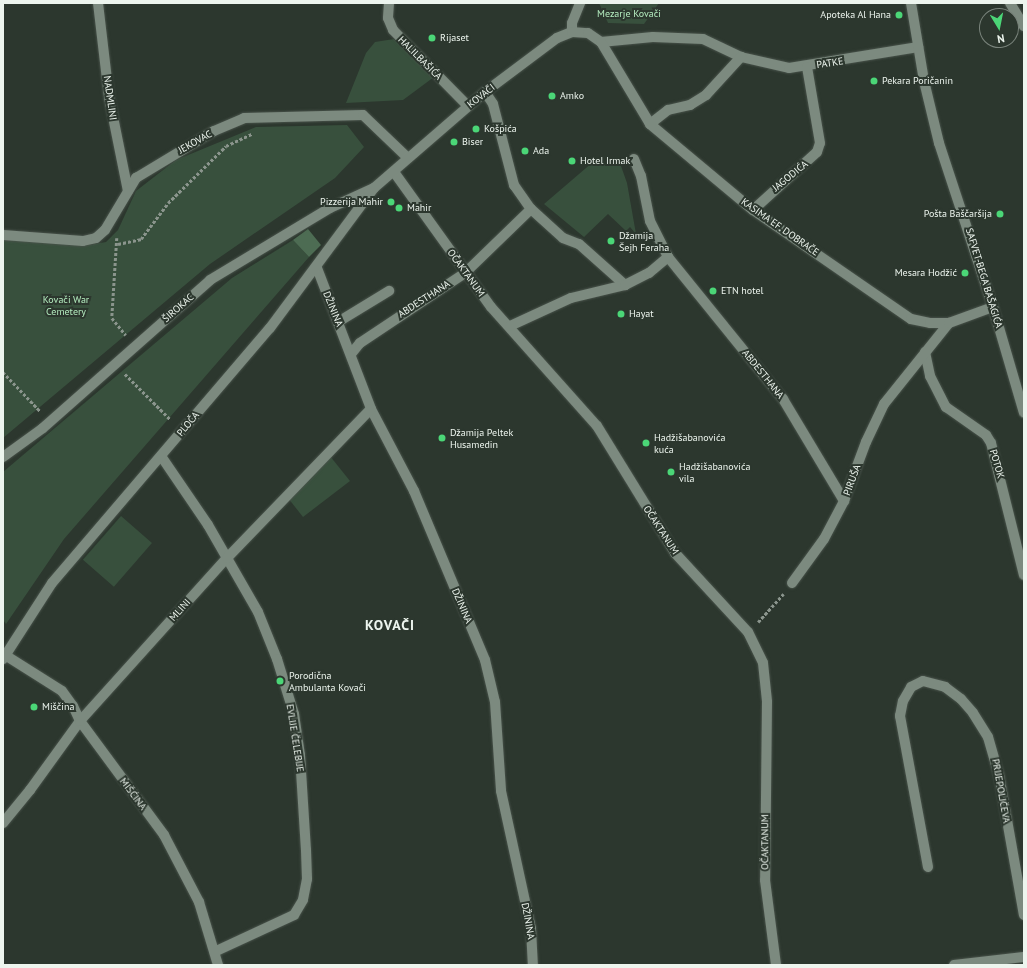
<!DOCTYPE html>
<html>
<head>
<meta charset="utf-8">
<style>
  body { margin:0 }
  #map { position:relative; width:1027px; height:968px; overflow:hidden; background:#2c372e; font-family:"PT Sans",sans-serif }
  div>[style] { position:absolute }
  .green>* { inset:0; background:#38503d; transform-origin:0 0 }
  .water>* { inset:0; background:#4d6c53 }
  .path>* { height:2.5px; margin-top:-1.25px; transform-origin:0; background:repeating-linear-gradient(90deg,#8b958d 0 3px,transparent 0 5px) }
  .roads { filter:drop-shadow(0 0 1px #48524a) drop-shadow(0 0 1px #48524a) }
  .service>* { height:10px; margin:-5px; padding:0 5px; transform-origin:5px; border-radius:5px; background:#7c8a7f }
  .pedestrian>* { height:10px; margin:-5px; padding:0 5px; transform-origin:5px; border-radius:5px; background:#7c8a7f }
  .minor>* { height:10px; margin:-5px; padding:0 5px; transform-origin:5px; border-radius:5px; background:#7c8a7f }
  .tertiary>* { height:10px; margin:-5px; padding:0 5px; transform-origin:5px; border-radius:5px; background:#7c8a7f }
  .dots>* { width:11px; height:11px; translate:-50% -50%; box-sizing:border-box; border:2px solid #2c372e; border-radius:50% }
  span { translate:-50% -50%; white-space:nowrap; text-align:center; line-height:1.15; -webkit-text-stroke:4px #2c372e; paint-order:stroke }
  .park-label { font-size:10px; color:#b4ecbf }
  .poi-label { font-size:10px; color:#edf5ee }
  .right { translate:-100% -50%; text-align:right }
  .left { translate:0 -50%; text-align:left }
  .street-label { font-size:10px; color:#edf5ee }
  .district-label { font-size:14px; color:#edf5ee; font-weight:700; letter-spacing:1px }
  .frame { position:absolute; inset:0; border:4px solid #edf5ee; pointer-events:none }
  .north { position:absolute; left:979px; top:8px; width:40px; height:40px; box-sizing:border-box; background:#2c372e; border:1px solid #79837b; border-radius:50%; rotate:170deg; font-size:11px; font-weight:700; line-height:16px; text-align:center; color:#edf5ee }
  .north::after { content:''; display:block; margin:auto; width:14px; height:18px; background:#4bd677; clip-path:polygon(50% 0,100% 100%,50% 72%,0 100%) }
</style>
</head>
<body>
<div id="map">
  <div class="green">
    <div style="clip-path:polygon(599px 3px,659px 3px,644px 24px,608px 23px)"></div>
    <div style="clip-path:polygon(394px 39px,434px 77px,403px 100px,346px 103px,366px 53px,375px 42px)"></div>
    <div style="clip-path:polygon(347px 125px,364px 147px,335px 178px,210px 264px,3px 438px,3px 239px,88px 245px,106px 242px,118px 230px,136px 191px,176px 160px,256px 127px)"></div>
    <div style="clip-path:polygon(615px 161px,621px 166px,627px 183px,636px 234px,630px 227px,626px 231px,608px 214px,584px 237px,544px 204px,593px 162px)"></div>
    <div style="clip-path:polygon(293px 240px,309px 257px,64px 539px,6px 624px,3px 620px,3px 472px,232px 278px)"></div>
    <div style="clip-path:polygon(330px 456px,350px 481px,303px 517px,288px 498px)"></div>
    <div style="left:121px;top:516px;width:41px;height:58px;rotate:41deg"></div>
  </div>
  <div class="water">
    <div style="clip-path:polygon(308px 229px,321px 245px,309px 257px,293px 240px)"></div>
  </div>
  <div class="path">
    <div style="left:117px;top:238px;width:80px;rotate:93.6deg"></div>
    <div style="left:112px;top:318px;width:22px;rotate:51deg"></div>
    <div style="left:118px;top:244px;width:24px;rotate:-12deg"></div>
    <div style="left:141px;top:239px;width:45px;rotate:-53.1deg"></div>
    <div style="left:168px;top:203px;width:81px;rotate:-44.5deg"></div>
    <div style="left:226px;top:146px;width:29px;rotate:-25deg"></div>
    <div style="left:3px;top:372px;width:54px;rotate:46.5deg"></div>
    <div style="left:125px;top:374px;width:65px;rotate:45deg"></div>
    <div style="left:758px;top:622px;width:38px;rotate:-48deg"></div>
  </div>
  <div class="roads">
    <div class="service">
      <div style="left:601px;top:42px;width:52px;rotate:-5.5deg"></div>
      <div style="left:653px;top:37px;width:50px;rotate:2.3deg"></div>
      <div style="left:703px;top:39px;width:42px;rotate:25.3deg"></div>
      <div style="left:741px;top:57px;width:49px;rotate:12.9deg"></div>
      <div style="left:789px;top:68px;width:131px;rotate:-9.2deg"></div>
      <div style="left:650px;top:124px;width:23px;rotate:-38deg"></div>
      <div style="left:668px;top:110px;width:23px;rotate:-13deg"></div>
      <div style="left:690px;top:105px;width:19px;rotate:-32deg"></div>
      <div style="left:706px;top:95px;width:52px;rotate:-47.4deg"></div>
      <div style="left:753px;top:210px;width:86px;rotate:-42.2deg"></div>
      <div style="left:817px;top:152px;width:9px;rotate:-72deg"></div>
      <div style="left:820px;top:143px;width:77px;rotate:-99.7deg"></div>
      <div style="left:338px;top:322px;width:60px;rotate:-31.3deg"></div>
      <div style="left:3px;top:823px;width:43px;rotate:-50.7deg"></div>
      <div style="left:30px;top:790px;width:85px;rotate:-54.1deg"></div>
    </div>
    <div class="pedestrian">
      <div style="left:572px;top:32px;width:9px;rotate:-90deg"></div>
      <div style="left:572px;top:23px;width:22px;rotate:-68deg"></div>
    </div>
    <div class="minor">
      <div style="left:98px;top:3px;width:95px;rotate:83.3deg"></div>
      <div style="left:109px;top:97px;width:96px;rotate:78.6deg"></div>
      <div style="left:389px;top:3px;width:15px;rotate:94deg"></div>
      <div style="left:388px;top:18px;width:13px;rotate:67deg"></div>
      <div style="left:393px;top:30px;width:107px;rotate:45.4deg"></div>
      <div style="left:485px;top:92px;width:14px;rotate:56deg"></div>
      <div style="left:493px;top:104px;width:84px;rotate:75.5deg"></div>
      <div style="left:514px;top:185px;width:29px;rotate:55deg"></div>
      <div style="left:531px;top:209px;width:43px;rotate:42.2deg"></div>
      <div style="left:563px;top:238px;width:17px;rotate:21deg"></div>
      <div style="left:579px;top:244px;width:62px;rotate:41.7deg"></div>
      <div style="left:634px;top:159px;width:18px;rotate:68deg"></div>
      <div style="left:641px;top:176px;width:46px;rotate:78.7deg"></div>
      <div style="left:650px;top:221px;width:40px;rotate:63.4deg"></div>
      <div style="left:668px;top:257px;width:183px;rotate:51deg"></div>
      <div style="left:783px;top:399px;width:119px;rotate:59.1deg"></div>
      <div style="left:394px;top:172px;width:166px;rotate:54.3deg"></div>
      <div style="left:491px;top:307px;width:159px;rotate:48.3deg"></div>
      <div style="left:597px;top:426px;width:149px;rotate:58.4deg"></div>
      <div style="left:675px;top:553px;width:108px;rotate:47.3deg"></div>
      <div style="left:748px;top:632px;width:34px;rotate:64deg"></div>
      <div style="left:763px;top:663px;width:39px;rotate:84deg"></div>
      <div style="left:767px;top:702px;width:178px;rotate:90.6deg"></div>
      <div style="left:765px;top:880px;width:86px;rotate:82.6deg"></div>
      <div style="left:3px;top:235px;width:80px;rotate:4.3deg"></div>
      <div style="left:83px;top:241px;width:13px;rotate:-13deg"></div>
      <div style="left:96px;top:238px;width:12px;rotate:-42deg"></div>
      <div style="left:105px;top:230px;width:61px;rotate:-59.2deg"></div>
      <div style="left:136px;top:178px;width:91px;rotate:-31.1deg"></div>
      <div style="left:214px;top:131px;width:33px;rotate:-23deg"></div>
      <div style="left:244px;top:118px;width:119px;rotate:-1.4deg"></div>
      <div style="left:363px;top:115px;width:62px;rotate:43.7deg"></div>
      <div style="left:317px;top:268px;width:151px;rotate:69deg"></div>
      <div style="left:371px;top:409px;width:93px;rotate:62.3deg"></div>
      <div style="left:414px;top:491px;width:183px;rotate:67.2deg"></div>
      <div style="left:485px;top:660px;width:43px;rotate:76.6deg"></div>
      <div style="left:495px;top:702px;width:89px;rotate:86.1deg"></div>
      <div style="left:501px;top:791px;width:141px;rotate:77.7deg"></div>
      <div style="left:531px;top:929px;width:36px;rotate:87deg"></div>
      <div style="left:510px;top:326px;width:67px;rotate:-24.7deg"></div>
      <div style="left:571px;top:298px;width:56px;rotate:-13.5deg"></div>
      <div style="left:625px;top:285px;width:27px;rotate:-27deg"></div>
      <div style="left:649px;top:273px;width:25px;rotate:-40deg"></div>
      <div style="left:925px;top:352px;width:25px;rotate:78deg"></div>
      <div style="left:930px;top:376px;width:35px;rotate:63deg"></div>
      <div style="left:946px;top:407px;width:49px;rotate:35deg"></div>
      <div style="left:986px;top:435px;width:9px;rotate:58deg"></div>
      <div style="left:991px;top:443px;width:136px;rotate:76deg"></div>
      <div style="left:351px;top:354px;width:14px;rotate:-51deg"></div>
      <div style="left:360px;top:343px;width:126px;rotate:-33.7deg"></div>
      <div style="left:465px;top:273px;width:92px;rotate:-44.1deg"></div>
      <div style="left:161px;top:456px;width:83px;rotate:55.7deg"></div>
      <div style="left:208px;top:525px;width:100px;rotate:60.1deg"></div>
      <div style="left:258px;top:612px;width:51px;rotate:68deg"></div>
      <div style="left:277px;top:659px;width:58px;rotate:72.8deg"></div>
      <div style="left:294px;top:714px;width:41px;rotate:81.7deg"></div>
      <div style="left:300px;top:755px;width:95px;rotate:86.4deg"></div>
      <div style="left:306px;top:850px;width:29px;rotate:88deg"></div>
      <div style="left:307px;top:879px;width:21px;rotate:101deg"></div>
      <div style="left:303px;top:900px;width:17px;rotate:121deg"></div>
      <div style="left:294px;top:915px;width:86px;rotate:155.2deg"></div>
      <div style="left:3px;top:457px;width:49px;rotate:-35.9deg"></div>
      <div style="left:43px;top:428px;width:223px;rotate:-41.5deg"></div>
      <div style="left:210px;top:280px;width:140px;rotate:-31deg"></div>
      <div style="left:330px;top:208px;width:48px;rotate:-24.4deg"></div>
      <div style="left:792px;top:583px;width:54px;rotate:-54deg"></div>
      <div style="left:824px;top:539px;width:43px;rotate:-62.2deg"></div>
      <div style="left:844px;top:501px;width:63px;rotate:-69.6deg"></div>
      <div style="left:866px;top:442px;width:42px;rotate:-64.7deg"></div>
      <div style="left:884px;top:404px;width:104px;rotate:-51.3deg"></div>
      <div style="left:5px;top:655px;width:67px;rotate:32.3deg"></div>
      <div style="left:62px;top:691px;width:19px;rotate:54deg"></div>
      <div style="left:73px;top:706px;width:17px;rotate:65deg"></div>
      <div style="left:80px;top:721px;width:142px;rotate:53.6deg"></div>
      <div style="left:164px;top:835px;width:76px;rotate:62.4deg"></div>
      <div style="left:199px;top:902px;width:66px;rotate:73.2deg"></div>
      <div style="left:80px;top:721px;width:219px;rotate:-48deg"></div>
      <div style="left:227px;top:558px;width:207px;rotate:-46deg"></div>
      <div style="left:928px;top:867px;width:154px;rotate:-100.5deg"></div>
      <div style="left:900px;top:716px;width:15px;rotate:-79deg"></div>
      <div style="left:903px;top:701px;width:16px;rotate:-60deg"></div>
      <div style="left:911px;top:687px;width:13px;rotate:-27deg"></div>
      <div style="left:923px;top:681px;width:23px;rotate:15deg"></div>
      <div style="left:945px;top:687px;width:20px;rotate:37deg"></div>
      <div style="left:961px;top:699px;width:18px;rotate:49deg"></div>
      <div style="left:973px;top:713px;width:28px;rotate:58deg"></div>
      <div style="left:988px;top:737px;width:40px;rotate:74deg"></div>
      <div style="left:999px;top:775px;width:142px;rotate:79.9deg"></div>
      <div style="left:954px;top:965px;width:70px;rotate:-6.5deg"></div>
    </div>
    <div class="tertiary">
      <div style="left:911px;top:3px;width:79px;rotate:80.5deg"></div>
      <div style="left:924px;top:81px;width:64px;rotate:76.4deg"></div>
      <div style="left:939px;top:143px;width:173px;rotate:71.8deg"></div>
      <div style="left:993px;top:307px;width:110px;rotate:73.7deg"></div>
      <div style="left:1010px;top:3px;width:27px;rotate:59deg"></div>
      <div style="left:3px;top:659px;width:90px;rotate:-57.2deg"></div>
      <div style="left:52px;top:583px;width:335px;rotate:-49.5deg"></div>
      <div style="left:270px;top:328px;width:174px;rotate:-53.4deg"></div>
      <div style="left:374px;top:188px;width:147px;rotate:-40.9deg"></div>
      <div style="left:485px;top:92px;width:90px;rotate:-36.9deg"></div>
      <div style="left:557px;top:38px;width:16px;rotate:-22deg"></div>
      <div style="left:572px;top:32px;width:16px;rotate:4deg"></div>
      <div style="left:588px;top:33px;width:16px;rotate:35deg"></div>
      <div style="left:601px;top:42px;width:96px;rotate:59.1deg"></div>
      <div style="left:650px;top:124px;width:134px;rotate:39.9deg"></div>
      <div style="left:753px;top:210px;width:192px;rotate:34.6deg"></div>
      <div style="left:911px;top:319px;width:19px;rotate:12deg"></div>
      <div style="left:930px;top:323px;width:19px"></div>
      <div style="left:949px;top:323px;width:47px;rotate:-20deg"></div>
    </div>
  </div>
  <div class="dots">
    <div style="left:899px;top:15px;background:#4bd677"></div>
    <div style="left:432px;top:38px;background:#4bd677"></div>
    <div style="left:874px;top:81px;background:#4bd677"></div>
    <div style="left:552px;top:96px;background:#4bd677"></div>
    <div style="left:476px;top:129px;background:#4bd677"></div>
    <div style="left:454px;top:142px;background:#4bd677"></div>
    <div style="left:525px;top:151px;background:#4bd677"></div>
    <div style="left:572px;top:161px;background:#4bd677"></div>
    <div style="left:391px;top:202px;background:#4bd677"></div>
    <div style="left:399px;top:208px;background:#4bd677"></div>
    <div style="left:1000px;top:214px;background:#4bd677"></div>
    <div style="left:611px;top:241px;background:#4bd677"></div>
    <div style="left:965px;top:273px;background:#4bd677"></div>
    <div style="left:713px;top:291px;background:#4bd677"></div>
    <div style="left:621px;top:314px;background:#4bd677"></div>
    <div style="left:442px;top:438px;background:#4bd677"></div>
    <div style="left:646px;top:443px;background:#4bd677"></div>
    <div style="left:671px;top:472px;background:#4bd677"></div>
    <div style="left:280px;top:681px;background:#4bd677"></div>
    <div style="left:34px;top:707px;background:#4bd677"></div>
  </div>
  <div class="park-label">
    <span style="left:629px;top:14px">Mezarje Kovači</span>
    <span style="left:66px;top:305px">Kovači War<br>Cemetery</span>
  </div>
  <div class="poi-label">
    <span class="right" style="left:891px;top:15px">Apoteka Al Hana</span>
    <span class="left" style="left:440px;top:38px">Rijaset</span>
    <span class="left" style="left:882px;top:81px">Pekara Poričanin</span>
    <span class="left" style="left:560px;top:96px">Amko</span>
    <span class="left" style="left:484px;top:129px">Košpića</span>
    <span class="left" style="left:462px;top:142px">Biser</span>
    <span class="left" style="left:533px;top:151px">Ada</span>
    <span class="left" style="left:580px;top:161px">Hotel Irmak</span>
    <span class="right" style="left:383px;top:202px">Pizzerija Mahir</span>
    <span class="left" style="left:407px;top:208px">Mahir</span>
    <span class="right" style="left:992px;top:214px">Pošta Baščaršija</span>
    <span class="left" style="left:619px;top:241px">Džamija<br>Šejh Feraha</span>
    <span class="right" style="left:957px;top:273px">Mesara Hodžić</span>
    <span class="left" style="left:721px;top:291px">ETN hotel</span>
    <span class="left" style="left:629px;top:314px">Hayat</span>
    <span class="left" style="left:450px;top:438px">Džamija Peltek<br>Husamedin</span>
    <span class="left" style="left:654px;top:443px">Hadžišabanovića<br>kuća</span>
    <span class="left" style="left:679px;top:472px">Hadžišabanovića<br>vila</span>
    <span class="left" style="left:289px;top:681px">Porodična<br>Ambulanta Kovači</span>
    <span class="left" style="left:42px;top:707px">Miščina</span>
  </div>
  <div class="street-label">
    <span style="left:420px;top:58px;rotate:45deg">HALILBAŠIĆA</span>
    <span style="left:830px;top:63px;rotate:-9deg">PATKE</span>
    <span style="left:481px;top:96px;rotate:-38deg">KOVAČI</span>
    <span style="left:110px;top:98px;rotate:82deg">NADMLINI</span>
    <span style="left:195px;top:142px;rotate:-29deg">JEKOVAC</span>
    <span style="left:790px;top:176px;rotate:-39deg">JAGODIĆA</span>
    <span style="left:780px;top:227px;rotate:35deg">KASIMA EF. DOBRAČE</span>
    <span style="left:466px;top:273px;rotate:54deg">OČAKTANUM</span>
    <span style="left:984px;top:278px;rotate:73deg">SAFVET-BEGA BAŠAGIĆA</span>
    <span style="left:424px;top:299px;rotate:-33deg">ABDESTHANA</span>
    <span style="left:178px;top:308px;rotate:-41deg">ŠIROKAC</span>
    <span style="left:333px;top:309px;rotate:68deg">DŽININA</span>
    <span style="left:763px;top:374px;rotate:51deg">ABDESTHANA</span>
    <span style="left:188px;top:424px;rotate:-50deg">PLOČA</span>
    <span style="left:997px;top:464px;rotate:74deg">POTOK</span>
    <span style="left:852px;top:480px;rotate:-70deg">PIRUŠA</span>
    <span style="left:661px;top:530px;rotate:57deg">OČAKTANUM</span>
    <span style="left:462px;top:606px;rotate:67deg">DŽININA</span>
    <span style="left:180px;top:610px;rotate:-48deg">MLINI</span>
    <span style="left:295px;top:738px;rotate:81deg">EVLIJE ČELEBIJE</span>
    <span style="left:1001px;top:791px;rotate:80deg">PRIJEPOLJČEVA</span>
    <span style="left:133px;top:794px;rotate:53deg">MIŠĆINA</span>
    <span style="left:765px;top:842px;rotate:-90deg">OČAKTANUM</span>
    <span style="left:528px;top:921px;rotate:80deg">DŽININA</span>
  </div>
  <div class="district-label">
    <span style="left:390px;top:625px">KOVAČI</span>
  </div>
  <div class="frame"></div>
  <div class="north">N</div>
</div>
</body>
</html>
